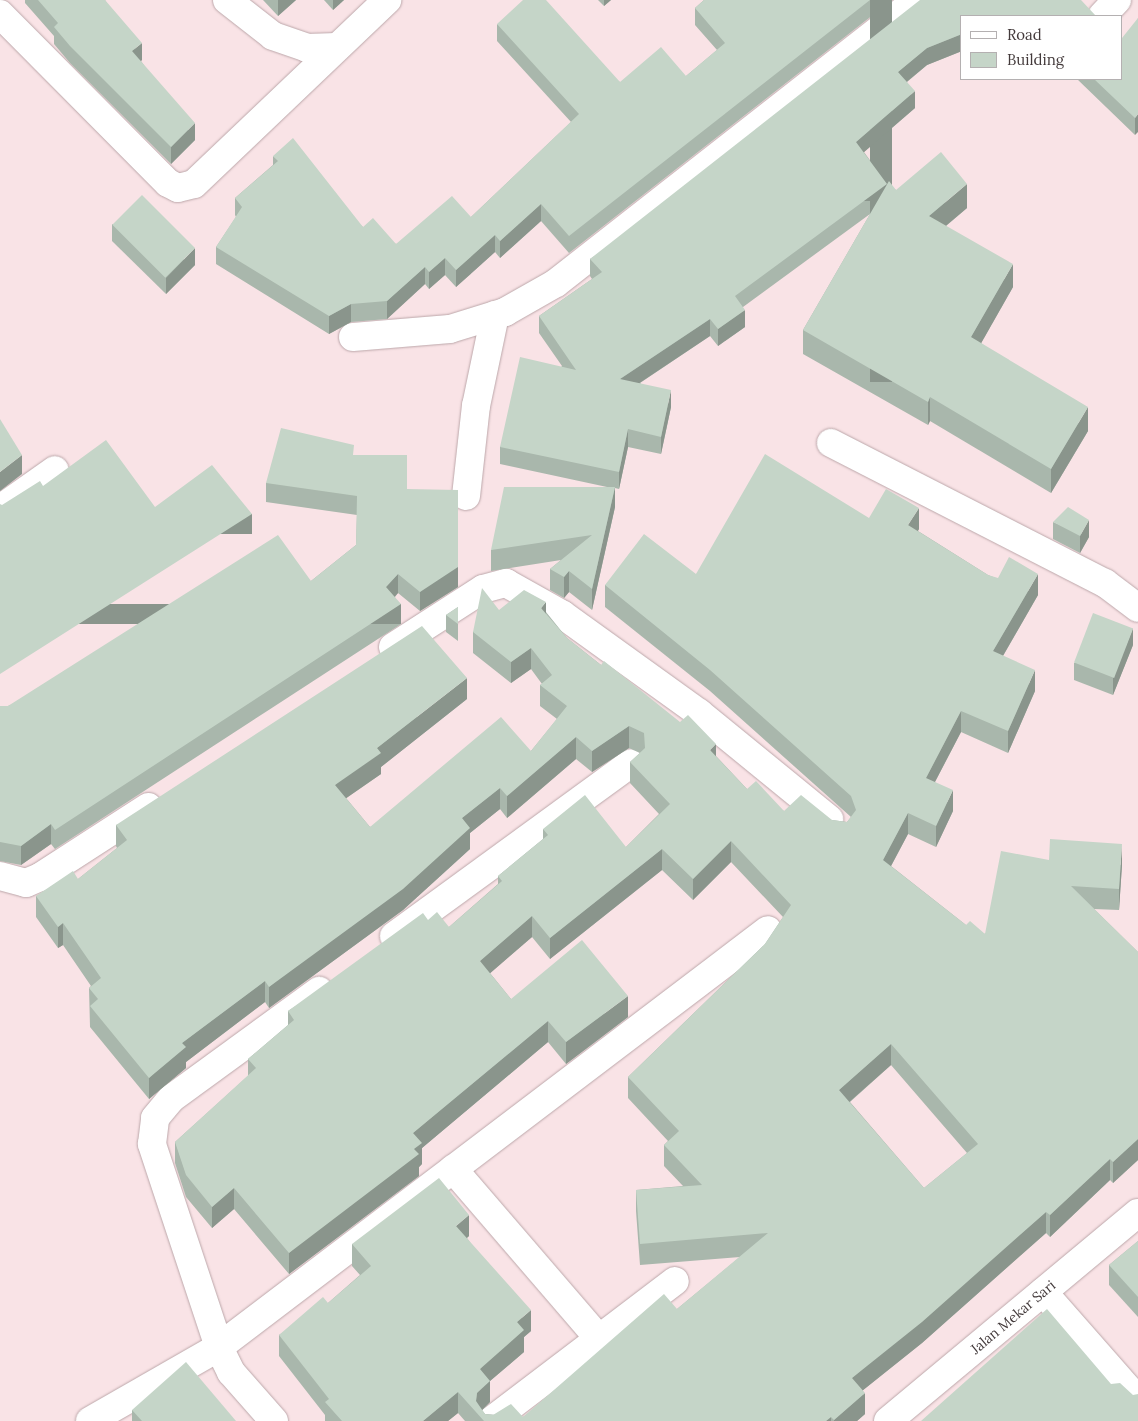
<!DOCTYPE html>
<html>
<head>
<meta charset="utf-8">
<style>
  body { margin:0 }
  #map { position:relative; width:1138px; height:1421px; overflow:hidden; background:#f9e3e6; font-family:Lora,serif }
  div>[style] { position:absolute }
  .roads { filter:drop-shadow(0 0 1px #bca7aa) drop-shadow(0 0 1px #bca7aa) }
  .minor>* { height:28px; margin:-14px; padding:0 14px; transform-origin:14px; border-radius:14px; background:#fff }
  .major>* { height:28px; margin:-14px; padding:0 14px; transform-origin:14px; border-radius:14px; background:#fff }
  .wall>* { inset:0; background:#a9b7ac }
  .shaded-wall>* { inset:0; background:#8a958c; transform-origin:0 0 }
  .building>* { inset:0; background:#c5d5c8; transform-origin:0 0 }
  span { translate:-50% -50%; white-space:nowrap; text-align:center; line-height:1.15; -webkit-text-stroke:4px #fff; paint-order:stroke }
  .street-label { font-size:14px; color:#433a3b }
  .legend { position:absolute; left:960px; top:15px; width:162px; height:65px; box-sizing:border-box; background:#fff; border:1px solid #b4b0b1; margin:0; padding:6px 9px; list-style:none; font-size:15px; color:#433a3b }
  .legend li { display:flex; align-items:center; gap:10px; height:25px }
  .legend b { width:25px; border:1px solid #b4b0b1 }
</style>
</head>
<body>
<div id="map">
  <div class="roads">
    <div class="minor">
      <div style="left:227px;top:0;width:58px;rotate:38deg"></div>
      <div style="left:273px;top:36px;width:36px;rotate:19deg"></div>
      <div style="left:307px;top:48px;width:30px;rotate:-2deg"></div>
      <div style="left:0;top:14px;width:238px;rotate:45.2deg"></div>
      <div style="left:168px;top:183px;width:11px;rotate:27deg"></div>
      <div style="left:178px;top:188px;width:16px;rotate:-14deg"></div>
      <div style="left:194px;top:184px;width:267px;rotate:-43.6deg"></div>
      <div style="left:1102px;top:16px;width:22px;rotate:-47deg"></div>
      <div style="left:353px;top:337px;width:97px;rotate:-4.7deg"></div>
      <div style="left:450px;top:329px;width:58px;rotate:-17.2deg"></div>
      <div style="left:505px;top:312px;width:59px;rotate:-29.6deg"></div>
      <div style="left:556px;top:283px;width:459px;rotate:-38.1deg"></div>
      <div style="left:831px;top:443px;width:308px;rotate:27.1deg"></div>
      <div style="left:1105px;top:583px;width:41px;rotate:37.1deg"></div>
      <div style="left:466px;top:496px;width:91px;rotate:-83.7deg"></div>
      <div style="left:476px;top:406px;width:93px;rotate:-78.2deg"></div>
      <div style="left:0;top:509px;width:67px;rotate:-35.3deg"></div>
      <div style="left:393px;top:647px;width:107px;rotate:-32.8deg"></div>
      <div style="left:483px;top:589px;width:24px;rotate:-15deg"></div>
      <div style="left:506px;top:583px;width:65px;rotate:29.3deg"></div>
      <div style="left:563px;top:615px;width:168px;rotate:35.8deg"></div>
      <div style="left:699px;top:713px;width:168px;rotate:39.2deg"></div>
      <div style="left:0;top:876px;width:27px;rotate:15deg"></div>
      <div style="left:26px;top:883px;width:15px;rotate:-23deg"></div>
      <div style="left:40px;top:877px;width:129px;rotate:-32.9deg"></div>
      <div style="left:394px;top:936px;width:293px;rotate:-36.1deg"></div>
      <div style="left:453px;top:1169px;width:224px;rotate:49.3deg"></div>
      <div style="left:1043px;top:1292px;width:144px;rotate:48.7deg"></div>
      <div style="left:90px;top:1421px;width:149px;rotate:-29.8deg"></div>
      <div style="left:219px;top:1347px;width:689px;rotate:-37.22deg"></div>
      <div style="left:274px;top:1421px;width:65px;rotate:-131.3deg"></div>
      <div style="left:231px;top:1372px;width:28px;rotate:-116deg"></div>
      <div style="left:219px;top:1347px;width:214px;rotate:-108.3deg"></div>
      <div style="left:152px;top:1144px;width:26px;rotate:-83deg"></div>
      <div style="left:155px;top:1118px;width:26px;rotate:-50deg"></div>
      <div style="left:172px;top:1098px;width:182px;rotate:-36.1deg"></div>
      <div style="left:491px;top:1421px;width:231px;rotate:-37.3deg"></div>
    </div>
    <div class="major">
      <div style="left:888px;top:1421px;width:325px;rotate:-39.8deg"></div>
    </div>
  </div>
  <div class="wall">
    <div style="clip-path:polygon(25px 0,105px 0,142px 60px,141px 61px,195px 140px,171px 164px,70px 63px,54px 44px,54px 36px,25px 3px)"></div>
    <div style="clip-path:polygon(263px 0,296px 0,278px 16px)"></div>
    <div style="clip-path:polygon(324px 0,344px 0,333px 10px)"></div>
    <div style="clip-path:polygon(598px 0,611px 0,604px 6px)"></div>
    <div style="clip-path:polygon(704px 0,892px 0,569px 253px,541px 221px,500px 258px,495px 252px,456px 287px,445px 275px,429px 289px,425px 284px,387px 319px,351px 322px,329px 334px,216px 264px,216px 247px,236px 217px,235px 215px,235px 198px,273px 165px,273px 156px,363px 227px,396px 244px,471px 217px,571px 122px,497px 41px,497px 24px,620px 82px,686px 76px,717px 50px,695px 25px,695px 8px)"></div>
    <div style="clip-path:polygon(962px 16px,962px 51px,927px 65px,907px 82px,915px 108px,864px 152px,887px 184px,896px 190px,967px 208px,946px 226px,1013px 287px,981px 343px,1088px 431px,1051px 493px,930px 421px,928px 425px,803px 354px,803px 330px,870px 214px,743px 307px,745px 327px,718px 346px,710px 336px,640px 383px,671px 407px,661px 454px,628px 447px,619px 489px,615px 488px,615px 507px,592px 610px,569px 592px,564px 598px,550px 590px,550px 569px,561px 560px,491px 571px,491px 550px,607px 487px,500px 464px,500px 447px,562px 366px,539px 333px,539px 316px,592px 279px,590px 276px,590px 259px)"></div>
    <div style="clip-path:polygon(1138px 18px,1135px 135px,1077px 79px,1122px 79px)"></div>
    <div style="clip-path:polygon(112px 224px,195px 265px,166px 294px,112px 241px)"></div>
    <div style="clip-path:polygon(354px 455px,407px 489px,458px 587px,420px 611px,398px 593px,395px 597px,401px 624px,55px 849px,51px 844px,21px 865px,0 861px,0 706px,8px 706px,311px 581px,356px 545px,357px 515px,266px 502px,266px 483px)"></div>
    <div style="clip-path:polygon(evenodd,869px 518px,919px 529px,918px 531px,988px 575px,1038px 595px,1003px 656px,1035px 691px,1008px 753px,961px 732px,935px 782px,953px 811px,936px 847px,908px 834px,891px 866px,966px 925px,985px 934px,1049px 860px,1122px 865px,1119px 910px,1094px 909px,1138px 952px,1138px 1160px,1113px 1183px,1110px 1180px,1050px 1237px,1046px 1233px,922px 1343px,863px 1390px,865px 1414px,857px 1421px,465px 1421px,458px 1413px,448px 1421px,325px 1421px,325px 1415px,279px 1356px,279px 1335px,328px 1303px,360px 1275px,352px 1266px,352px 1244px,469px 1236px,467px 1238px,531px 1331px,524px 1337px,524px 1352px,490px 1381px,490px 1402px,482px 1410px,485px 1414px,523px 1417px,677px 1309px,740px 1257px,640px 1265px,636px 1211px,636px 1190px,683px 1186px,664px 1166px,664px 1145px,668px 1141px,628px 1098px,628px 1077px,765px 944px,783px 917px,731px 862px,693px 900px,662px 870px,550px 959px,532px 937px,490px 973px,511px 999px,628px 1017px,566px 1064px,548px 1042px,422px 1148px,422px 1164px,419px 1167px,419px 1176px,289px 1274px,234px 1209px,212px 1228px,186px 1197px,175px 1163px,175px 1142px,248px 1076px,248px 1059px,288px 1025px,288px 1011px,428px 920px,449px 927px,498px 884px,498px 876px,543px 839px,543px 829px,626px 847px,659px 814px,630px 783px,630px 762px,640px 753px,629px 748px,592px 772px,576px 759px,507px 818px,500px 809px,470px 833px,470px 849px,403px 910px,269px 1008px,265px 1002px,186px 1062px,186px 1068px,149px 1099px,90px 1027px,89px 988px,91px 986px,63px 945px,58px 948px,36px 917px,36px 896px,78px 879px,117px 848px,116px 846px,116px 825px,467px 699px,381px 767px,381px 774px,346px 798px,370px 827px,531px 751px,557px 719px,540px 706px,540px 685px,542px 684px,531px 669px,511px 683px,473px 653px,473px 632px,499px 610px,546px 612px,567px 638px,716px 756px,747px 789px,784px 811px,832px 820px,847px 822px,851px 817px,710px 691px,605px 607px,605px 585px,696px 574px,869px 518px,891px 1065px,967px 1153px,924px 1188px,850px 1102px,891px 1065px)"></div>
    <div style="clip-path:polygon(1053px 522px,1089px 537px,1080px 553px,1053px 539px)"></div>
    <div style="clip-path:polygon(458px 607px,458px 641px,446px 632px,446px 615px)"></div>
    <div style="clip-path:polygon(1133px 645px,1113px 695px,1074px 680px,1074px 663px)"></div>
    <div style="clip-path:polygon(1138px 1241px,1138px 1317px,1109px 1285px,1109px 1265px)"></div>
    <div style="clip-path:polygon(132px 1410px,236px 1421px,132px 1421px)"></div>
  </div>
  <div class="shaded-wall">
    <div style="clip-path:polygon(278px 0,296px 0,278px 16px)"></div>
    <div style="clip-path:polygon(333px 0,344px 0,333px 10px)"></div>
    <div style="clip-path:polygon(604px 0,611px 0,604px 6px)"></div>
    <div style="left:870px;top:0;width:22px;height:382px"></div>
    <div style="clip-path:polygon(962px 34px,962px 51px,927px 65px,898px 89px,898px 72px,927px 48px)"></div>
    <div style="clip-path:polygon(142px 43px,142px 60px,132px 68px,132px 51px)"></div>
    <div style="clip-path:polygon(915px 91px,915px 108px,856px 159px,856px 142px)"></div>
    <div style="clip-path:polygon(1138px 114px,1138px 132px,1135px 135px,1135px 118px)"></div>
    <div style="clip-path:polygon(195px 123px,195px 140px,171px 164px,171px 147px)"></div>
    <div style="left:887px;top:184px;width:17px;height:189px;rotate:90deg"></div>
    <div style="clip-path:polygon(967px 184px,967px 208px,929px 240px,929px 216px)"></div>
    <div style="clip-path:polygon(541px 204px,541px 221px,500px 258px,500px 241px)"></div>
    <div style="clip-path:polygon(495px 235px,495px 252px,456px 287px,456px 270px)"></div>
    <div style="clip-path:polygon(195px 248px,195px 265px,166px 294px,166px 278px)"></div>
    <div style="clip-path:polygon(445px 258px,445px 275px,429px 289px,429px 272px)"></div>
    <div style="clip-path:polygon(1013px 264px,1013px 287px,971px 361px,971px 337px)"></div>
    <div style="clip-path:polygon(425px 267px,425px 284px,387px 319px,387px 301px)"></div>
    <div style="clip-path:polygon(351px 304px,351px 322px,329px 334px,329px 316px)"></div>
    <div style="clip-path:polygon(745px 310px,745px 327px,718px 346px,718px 329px)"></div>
    <div style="clip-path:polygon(710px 319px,710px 336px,620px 396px,620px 379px)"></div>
    <div style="clip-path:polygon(671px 390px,671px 407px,661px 454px,661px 437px)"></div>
    <div style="clip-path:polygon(930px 397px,930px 421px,928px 425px,928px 402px)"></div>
    <div style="clip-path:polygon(1088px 407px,1088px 431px,1051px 493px,1051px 469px)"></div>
    <div style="clip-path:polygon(628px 429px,628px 447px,619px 489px,619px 472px)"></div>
    <div style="clip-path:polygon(22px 455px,22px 474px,0 491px,0 472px)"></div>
    <div style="clip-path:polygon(615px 487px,615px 507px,592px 610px,592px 589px)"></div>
    <div style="clip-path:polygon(919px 508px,919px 529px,908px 547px,908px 525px)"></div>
    <div style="clip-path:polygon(458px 509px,458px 587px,420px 611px,420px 592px)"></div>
    <div style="left:252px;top:514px;width:20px;height:299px;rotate:90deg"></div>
    <div style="clip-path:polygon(1089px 520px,1089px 537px,1080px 553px,1080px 536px)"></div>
    <div style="clip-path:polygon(569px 571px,569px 592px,564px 598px,564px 577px)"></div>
    <div style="clip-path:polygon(398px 574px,398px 593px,386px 606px,386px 587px)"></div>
    <div style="clip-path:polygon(1038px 574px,1038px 595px,993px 673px,993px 651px)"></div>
    <div style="clip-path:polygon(546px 602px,546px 623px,541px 608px)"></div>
    <div style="left:401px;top:604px;width:20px;height:413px;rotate:90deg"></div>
    <div style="clip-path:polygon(1133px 628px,1133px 645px,1113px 695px,1113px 678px)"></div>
    <div style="clip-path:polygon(531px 648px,531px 669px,511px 683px,511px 662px)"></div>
    <div style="clip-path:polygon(1035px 670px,1035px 691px,1008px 753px,1008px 731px)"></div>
    <div style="clip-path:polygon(467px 678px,467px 699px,381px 767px,381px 774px,335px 806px,335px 785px,377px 748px)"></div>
    <div style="clip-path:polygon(961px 711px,961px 732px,926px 799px,926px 778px)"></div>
    <div style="clip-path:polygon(629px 726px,629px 748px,592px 772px,592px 751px)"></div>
    <div style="clip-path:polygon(576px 737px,576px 759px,507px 818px,507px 796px)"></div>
    <div style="clip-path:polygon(716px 744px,716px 766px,710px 750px)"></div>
    <div style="clip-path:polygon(500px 788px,500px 809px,470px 833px,470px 849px,403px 910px,269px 1008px,269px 987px,462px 818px)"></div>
    <div style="clip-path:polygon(953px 790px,953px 811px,936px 847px,936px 826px)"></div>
    <div style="clip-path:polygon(908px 813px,908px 834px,883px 881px,883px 860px)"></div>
    <div style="clip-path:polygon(51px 824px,51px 844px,21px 865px,21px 846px)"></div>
    <div style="clip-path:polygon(731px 841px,731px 862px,693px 900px,693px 879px)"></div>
    <div style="clip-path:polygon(1122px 844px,1122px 865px,1119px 910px,1119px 889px)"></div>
    <div style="clip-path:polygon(662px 849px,662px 870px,550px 959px,550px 938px)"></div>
    <div style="clip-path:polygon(532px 916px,532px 937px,480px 982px,480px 961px)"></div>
    <div style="clip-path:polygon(63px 923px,63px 945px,58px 948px,58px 927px)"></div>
    <div style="clip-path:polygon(265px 981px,265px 1002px,186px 1062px,186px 1068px,149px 1099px,149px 1078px,182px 1043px)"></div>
    <div style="clip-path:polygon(628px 996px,628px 1017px,566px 1064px,566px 1042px)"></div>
    <div style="clip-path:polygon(548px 1021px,548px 1042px,422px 1148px,422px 1164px,419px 1167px,419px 1176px,289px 1274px,289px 1253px,413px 1133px)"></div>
    <div style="clip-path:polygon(891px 1044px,891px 1065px,839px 1111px,839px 1090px)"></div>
    <div style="clip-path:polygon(1138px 1139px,1138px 1160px,1113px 1183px,1113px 1162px)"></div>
    <div style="clip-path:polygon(1110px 1159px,1110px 1180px,1050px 1237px,1050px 1215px)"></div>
    <div style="clip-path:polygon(234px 1188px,234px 1209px,212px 1228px,212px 1207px)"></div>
    <div style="clip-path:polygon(1046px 1212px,1046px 1233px,922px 1343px,852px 1399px,852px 1378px)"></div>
    <div style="clip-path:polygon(469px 1215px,469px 1236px,456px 1247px,456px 1226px)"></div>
    <div style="clip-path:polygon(531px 1310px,531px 1331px,524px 1337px,524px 1352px,490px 1381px,490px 1402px,478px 1414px,476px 1401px,480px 1369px,517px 1322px)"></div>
    <div style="clip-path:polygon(458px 1392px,458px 1413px,448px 1421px,423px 1421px)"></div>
    <div style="clip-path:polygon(865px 1393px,865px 1414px,857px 1421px,834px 1421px,834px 1420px)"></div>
    <div style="clip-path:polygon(831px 1417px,831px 1421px,826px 1421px)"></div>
  </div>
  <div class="building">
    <div style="clip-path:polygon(38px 0,105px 0,142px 43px,132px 51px,195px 123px,171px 147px,70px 46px,54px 27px,58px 23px)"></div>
    <div style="clip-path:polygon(523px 0,546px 0,620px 82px,661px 47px,686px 76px,725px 43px,695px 8px,704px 0,870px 0,569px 236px,541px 204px,500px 241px,495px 235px,456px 270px,445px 258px,429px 272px,425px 267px,387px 301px,351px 304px,329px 316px,216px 247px,242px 207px,235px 198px,278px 161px,273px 156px,293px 138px,363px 227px,373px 218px,396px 244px,452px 196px,471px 217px,579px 114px,497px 24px)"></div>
    <div style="clip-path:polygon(920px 0,1081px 0,1096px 16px,962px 16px,962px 34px,927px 48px,898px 72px,915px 91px,856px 142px,887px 184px,735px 296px,745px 310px,718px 329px,710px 319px,620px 379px,671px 390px,661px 437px,628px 429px,619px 472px,500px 447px,520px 357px,576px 370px,539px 316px,602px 272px,590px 259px)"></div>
    <div style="clip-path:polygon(1138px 18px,1138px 114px,1135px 118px,1094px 79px,1122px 79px,1122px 38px)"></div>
    <div style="clip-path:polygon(941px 152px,967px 184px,929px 216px,1013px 264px,971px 337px,1088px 407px,1051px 469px,930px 397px,928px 402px,803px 330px,889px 181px,896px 190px)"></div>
    <div style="left:142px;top:195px;width:75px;height:42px;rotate:45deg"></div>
    <div style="clip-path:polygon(0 419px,22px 455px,0 472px)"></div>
    <div style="clip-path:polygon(281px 428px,354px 445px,353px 455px,407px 455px,407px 489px,458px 490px,458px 567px,420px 592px,398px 574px,386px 587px,401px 604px,55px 830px,51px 824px,21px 846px,0 842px,0 706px,8px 706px,278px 535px,311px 581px,356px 545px,357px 496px,266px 483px)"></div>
    <div style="clip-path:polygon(106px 440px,155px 507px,212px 465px,252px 514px,0 674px,0 504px,2px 505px,40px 481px,43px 486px)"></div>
    <div style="clip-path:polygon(evenodd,765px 454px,869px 518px,886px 489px,919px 508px,908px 525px,988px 575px,998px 578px,1009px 557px,1038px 574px,993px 651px,1035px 670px,1008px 731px,961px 711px,926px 778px,953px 790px,936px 826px,908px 813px,883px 860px,966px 925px,970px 921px,985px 934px,1001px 851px,1049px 860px,1050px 839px,1122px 844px,1119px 889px,1071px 886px,1138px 952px,1138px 1139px,1113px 1162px,1110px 1159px,1050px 1215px,1046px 1212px,922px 1322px,852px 1378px,865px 1393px,834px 1420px,831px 1417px,826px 1421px,484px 1421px,458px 1392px,423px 1421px,342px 1421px,325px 1402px,329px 1399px,279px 1335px,323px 1297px,328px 1303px,371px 1266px,352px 1244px,439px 1178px,469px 1215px,456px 1226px,531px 1310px,517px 1322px,524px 1330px,480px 1369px,490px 1381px,477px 1393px,476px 1401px,485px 1414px,493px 1415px,511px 1404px,523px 1417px,664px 1294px,677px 1309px,768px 1233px,640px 1244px,636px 1190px,702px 1185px,664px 1145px,679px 1131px,628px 1077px,765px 944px,791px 905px,731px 841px,693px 879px,662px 849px,550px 938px,532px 916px,480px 961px,511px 999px,582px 940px,628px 996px,566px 1042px,548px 1021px,413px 1133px,422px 1143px,414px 1149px,419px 1154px,289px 1253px,234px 1188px,212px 1207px,186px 1175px,175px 1142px,256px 1068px,248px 1059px,294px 1020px,288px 1011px,423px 913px,428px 920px,437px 912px,449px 927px,502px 881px,498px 876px,548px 835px,543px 829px,585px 795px,626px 847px,670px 804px,630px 762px,645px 748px,644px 733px,629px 726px,592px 751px,576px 737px,507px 796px,500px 788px,462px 818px,470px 828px,403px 889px,269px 987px,265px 981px,182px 1043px,186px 1047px,149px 1078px,90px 1006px,98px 999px,89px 988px,101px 978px,63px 923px,58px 927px,36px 896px,73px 871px,78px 879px,127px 840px,116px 825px,422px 626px,467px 678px,377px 748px,381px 753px,335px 785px,370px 827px,501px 717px,531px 751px,567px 706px,540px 685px,552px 675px,531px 648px,511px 662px,473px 632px,482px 588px,499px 610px,524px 590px,546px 602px,541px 608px,567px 638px,601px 665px,604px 661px,680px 722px,688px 715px,716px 744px,710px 750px,747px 789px,756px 781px,784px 811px,801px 795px,832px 820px,847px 822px,856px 810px,851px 796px,710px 670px,605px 585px,644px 534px,696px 574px,765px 454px,891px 1044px,978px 1144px,924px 1188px,839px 1090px,891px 1044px)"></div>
    <div style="clip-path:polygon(504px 487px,615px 487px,592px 589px,569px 571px,564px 577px,550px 569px,592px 535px,491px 550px)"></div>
    <div style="clip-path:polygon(1068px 507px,1089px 520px,1080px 536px,1053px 522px)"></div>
    <div style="clip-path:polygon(458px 607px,458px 624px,446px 615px)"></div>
    <div style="left:1093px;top:613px;width:43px;height:53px;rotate:21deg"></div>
    <div style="clip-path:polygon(1138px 1241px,1138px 1297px,1109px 1265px)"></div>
    <div style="clip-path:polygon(1047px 1309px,1111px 1384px,1120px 1383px,1133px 1395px,1138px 1394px,1138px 1421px,921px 1421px)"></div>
    <div style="clip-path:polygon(186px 1362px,236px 1421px,142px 1421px,132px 1410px)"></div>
  </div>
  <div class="street-label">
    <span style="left:1013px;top:1317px;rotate:-40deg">Jalan Mekar Sari</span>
  </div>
  <ul class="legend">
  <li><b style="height:6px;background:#fff"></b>Road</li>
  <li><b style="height:14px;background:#c5d5c8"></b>Building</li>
  </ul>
</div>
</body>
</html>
